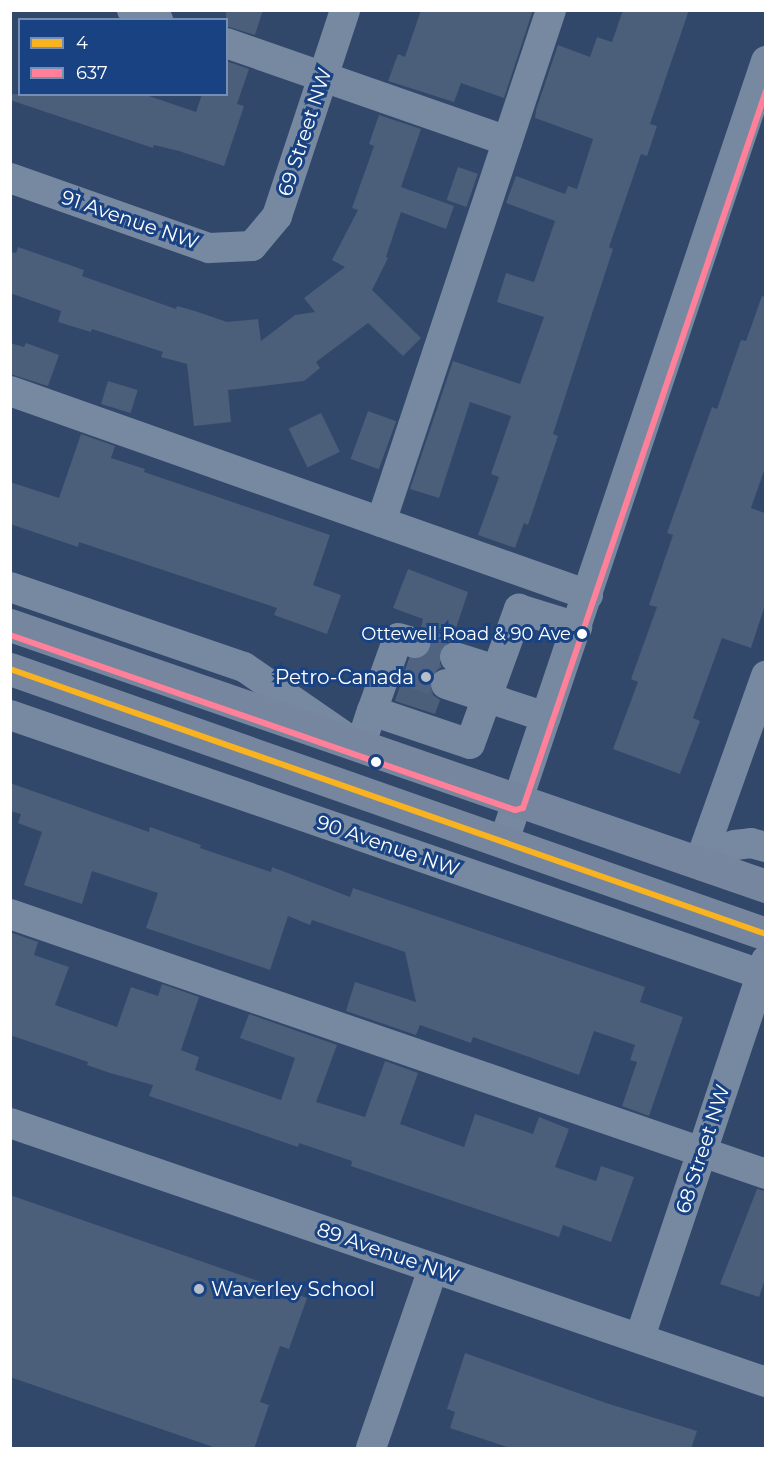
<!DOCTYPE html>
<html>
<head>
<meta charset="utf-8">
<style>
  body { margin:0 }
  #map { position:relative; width:776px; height:1459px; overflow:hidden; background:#31486b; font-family:Montserrat,sans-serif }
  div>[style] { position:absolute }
  .building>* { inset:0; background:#4b5e7a; transform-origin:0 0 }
  .minor-tunnel>* { height:30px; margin-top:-15px; transform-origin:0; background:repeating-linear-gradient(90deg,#506381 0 30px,transparent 0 45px) }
  .minor>* { height:30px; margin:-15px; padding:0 15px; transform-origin:15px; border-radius:15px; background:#7788a1 }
  .major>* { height:33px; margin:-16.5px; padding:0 16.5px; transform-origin:16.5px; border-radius:16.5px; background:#76869f }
  .bus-1>* { height:6px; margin:-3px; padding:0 3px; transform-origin:3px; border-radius:3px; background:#f9b220 }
  .bus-2>* { height:6px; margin:-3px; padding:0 3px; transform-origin:3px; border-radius:3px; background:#ff8098 }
  .dots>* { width:16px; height:16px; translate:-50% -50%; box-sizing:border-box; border:3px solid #194283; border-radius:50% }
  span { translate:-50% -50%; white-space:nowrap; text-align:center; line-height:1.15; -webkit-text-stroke:6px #194283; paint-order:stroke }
  .bus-label { font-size:18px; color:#fff }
  .right { translate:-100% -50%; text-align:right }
  .street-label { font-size:20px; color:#fff }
  .poi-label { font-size:20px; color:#fff }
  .left { translate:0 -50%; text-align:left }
  .frame { position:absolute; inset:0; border:12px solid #fff; pointer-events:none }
  .legend { position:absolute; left:18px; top:18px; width:210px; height:78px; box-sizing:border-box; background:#194283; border:2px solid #758eb5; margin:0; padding:8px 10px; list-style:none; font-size:18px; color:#fff }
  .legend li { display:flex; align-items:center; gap:12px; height:30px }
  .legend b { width:30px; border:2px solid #758eb5 }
</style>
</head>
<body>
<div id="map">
  <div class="building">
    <div style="clip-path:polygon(226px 10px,263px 10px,255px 35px,226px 26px)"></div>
    <div style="clip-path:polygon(421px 10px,533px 10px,504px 98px,461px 83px,454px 102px,388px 81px,398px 54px,405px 57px)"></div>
    <div style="clip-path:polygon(623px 10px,689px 10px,650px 124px,657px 126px,647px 156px,641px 154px,609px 247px,613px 249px,553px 434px,558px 436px,528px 525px,524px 523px,515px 548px,478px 535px,499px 477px,491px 474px,511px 416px,470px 402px,439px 498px,410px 489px,453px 361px,520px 384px,544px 317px,497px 302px,506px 273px,534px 282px,555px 221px,506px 203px,516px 176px,565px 194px,568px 186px,577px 189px,593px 139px,535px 118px,536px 110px,558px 45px,590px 57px,597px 37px,612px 42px)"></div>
    <div style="clip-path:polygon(226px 61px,249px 69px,237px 104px,244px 106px,224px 166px,179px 151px,154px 145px,153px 148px,10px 100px,10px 94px,143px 94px,196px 112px,202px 94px,226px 94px)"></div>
    <div style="clip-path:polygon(379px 115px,421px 129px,401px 187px,454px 206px,446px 229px,401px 212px,386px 257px,388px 258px,372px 290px,421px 338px,403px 356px,368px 323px,316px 362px,320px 368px,304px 381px,228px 390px,231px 422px,194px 426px,187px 364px,161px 357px,163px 352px,92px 329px,91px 332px,58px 322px,61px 311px,10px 293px,10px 252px,16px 253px,18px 247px,84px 270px,82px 276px,176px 309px,177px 306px,195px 311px,227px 322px,258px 319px,261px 341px,295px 315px,315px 312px,304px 298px,345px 267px,332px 260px,358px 210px,352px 208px,374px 146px,369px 144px)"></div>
    <div style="left:458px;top:167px;width:21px;height:35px;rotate:19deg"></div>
    <div style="clip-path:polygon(762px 296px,765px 297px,765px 468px,751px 508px,765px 513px,765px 605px,751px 648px,722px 638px,693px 718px,700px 721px,680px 774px,613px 749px,638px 682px,631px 679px,657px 607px,649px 605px,673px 535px,667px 533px,712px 407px,717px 409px,741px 340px,746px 341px)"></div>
    <div style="clip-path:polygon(10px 343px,24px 347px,26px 343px,59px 355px,48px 386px,10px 374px)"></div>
    <div style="left:108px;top:381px;width:31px;height:24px;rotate:17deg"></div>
    <div style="left:368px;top:411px;width:30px;height:51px;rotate:20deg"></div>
    <div style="left:321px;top:413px;width:43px;height:36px;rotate:64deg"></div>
    <div style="clip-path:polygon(81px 434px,115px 446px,111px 458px,145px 469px,144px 472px,330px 535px,313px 585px,341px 595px,327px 634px,274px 615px,277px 608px,79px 542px,78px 547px,10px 524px,10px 482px,59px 498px)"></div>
    <div style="clip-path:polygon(408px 569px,468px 592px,452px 640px,444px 644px,439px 651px,438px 660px,442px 667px,434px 672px,430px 679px,433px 695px,440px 700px,435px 714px,395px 701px,409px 659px,420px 660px,427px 655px,432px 647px,432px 638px,421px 627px,423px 619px,393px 608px)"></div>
    <div style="clip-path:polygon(10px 783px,149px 832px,150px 827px,201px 845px,200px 848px,271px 872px,272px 867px,350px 897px,353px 888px,645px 987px,640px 1002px,683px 1017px,649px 1116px,622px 1106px,637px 1062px,630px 1060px,635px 1045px,594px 1031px,579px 1075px,473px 1037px,471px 1043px,420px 1025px,416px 1035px,346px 1011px,355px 982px,416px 1002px,405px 952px,312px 920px,310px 925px,288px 916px,270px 970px,146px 928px,158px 893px,92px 871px,82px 904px,24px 885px,42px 832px,18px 823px,21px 814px,10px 811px)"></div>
    <div style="clip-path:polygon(10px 932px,38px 942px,34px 955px,69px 967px,55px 1005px,117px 1027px,131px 987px,158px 996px,162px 984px,199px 997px,181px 1050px,199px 1057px,195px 1070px,281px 1100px,295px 1058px,240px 1038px,249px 1014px,337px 1045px,316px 1102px,365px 1117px,385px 1061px,418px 1073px,400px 1124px,464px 1147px,475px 1114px,533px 1134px,539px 1117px,569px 1129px,555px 1167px,596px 1181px,601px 1166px,634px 1177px,611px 1242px,563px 1225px,559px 1237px,450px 1200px,351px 1166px,352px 1161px,299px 1143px,298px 1147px,149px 1096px,153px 1085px,110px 1073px,87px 1065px,88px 1062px,10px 1035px)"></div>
    <div style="clip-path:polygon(757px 1189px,765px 1191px,765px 1279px,759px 1297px,720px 1284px)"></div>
    <div style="clip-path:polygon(10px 1195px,307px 1298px,289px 1349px,280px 1346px,260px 1402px,269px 1405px,254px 1449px,219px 1449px,10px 1377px)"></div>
    <div style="clip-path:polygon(465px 1353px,606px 1403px,697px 1431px,691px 1449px,513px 1449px,450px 1428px,455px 1412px,447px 1409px)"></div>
  </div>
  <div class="minor-tunnel">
    <div style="left:415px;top:643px;width:42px;rotate:19.3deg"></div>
    <div style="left:405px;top:670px;width:43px;rotate:18.9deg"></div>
  </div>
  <div class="minor">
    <div style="left:132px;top:10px;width:28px;rotate:21deg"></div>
    <div style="left:226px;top:43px;width:298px;rotate:19.2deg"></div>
    <div style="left:10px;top:178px;width:211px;rotate:19.4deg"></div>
    <div style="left:209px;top:248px;width:43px;rotate:-2.7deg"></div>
    <div style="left:252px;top:246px;width:39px;rotate:-50deg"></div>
    <div style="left:277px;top:216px;width:217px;rotate:-71.7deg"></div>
    <div style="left:10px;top:391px;width:613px;rotate:19.44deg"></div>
    <div style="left:381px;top:522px;width:539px;rotate:-71.63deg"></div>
    <div style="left:10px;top:587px;width:247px;rotate:18.9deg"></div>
    <div style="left:244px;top:667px;width:141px;rotate:34.6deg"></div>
    <div style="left:360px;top:747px;width:38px;rotate:-72deg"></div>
    <div style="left:372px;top:711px;width:103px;rotate:18.6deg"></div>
    <div style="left:470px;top:744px;width:144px;rotate:-70.1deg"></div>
    <div style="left:519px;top:609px;width:61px;rotate:17.2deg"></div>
    <div style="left:455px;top:657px;width:43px;rotate:17.6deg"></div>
    <div style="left:446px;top:684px;width:105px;rotate:18.3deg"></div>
    <div style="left:372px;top:711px;width:77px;rotate:-70.4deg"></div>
    <div style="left:398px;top:638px;width:18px;rotate:16deg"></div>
    <div style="left:10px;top:715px;width:800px;rotate:19.05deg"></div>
    <div style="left:504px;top:841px;width:823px;rotate:-71.43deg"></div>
    <div style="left:699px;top:864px;width:200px;rotate:-70.4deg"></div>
    <div style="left:699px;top:864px;width:24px;rotate:-36deg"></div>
    <div style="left:718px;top:850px;width:18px;rotate:-16deg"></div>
    <div style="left:735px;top:845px;width:16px;rotate:-7deg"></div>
    <div style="left:751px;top:843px;width:16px;rotate:15deg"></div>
    <div style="left:10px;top:914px;width:799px;rotate:18.98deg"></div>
    <div style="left:10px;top:1123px;width:799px;rotate:18.91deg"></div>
    <div style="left:640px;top:1337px;width:397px;rotate:-71.5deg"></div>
    <div style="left:371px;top:1448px;width:189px;rotate:-70.9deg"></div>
  </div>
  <div class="major">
    <div style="left:10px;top:625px;width:800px;rotate:19.05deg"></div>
    <div style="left:10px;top:669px;width:801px;rotate:19.32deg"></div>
  </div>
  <div class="bus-1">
    <div style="left:10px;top:669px;width:801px;rotate:19.32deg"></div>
  </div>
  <div class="bus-2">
    <div style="left:10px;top:635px;width:534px;rotate:19.11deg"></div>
    <div style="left:515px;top:810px;width:8px;rotate:-14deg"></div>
    <div style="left:523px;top:808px;width:757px;rotate:-71.28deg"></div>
  </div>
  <div class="dots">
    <div style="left:582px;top:634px;background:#fff"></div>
    <div style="left:426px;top:677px;background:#b7bfcb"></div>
    <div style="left:376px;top:762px;background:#fff"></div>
    <div style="left:199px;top:1289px;background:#b7bfcb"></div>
  </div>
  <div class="bus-label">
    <span class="right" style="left:571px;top:634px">Ottewell Road &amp; 90 Ave</span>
  </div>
  <div class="street-label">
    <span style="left:305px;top:132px;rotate:-72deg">69 Street NW</span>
    <span style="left:130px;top:220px;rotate:19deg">91 Avenue NW</span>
    <span style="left:388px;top:846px;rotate:19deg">90 Avenue NW</span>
    <span style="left:703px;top:1149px;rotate:-72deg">68 Street NW</span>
    <span style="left:388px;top:1253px;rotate:19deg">89 Avenue NW</span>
  </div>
  <div class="poi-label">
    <span class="right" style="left:414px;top:677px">Petro-Canada</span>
    <span class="left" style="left:211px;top:1289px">Waverley School</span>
  </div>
  <div class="frame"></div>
  <ul class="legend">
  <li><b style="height:8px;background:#f9b220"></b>4</li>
  <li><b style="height:8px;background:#ff8098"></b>637</li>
  </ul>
</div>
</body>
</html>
